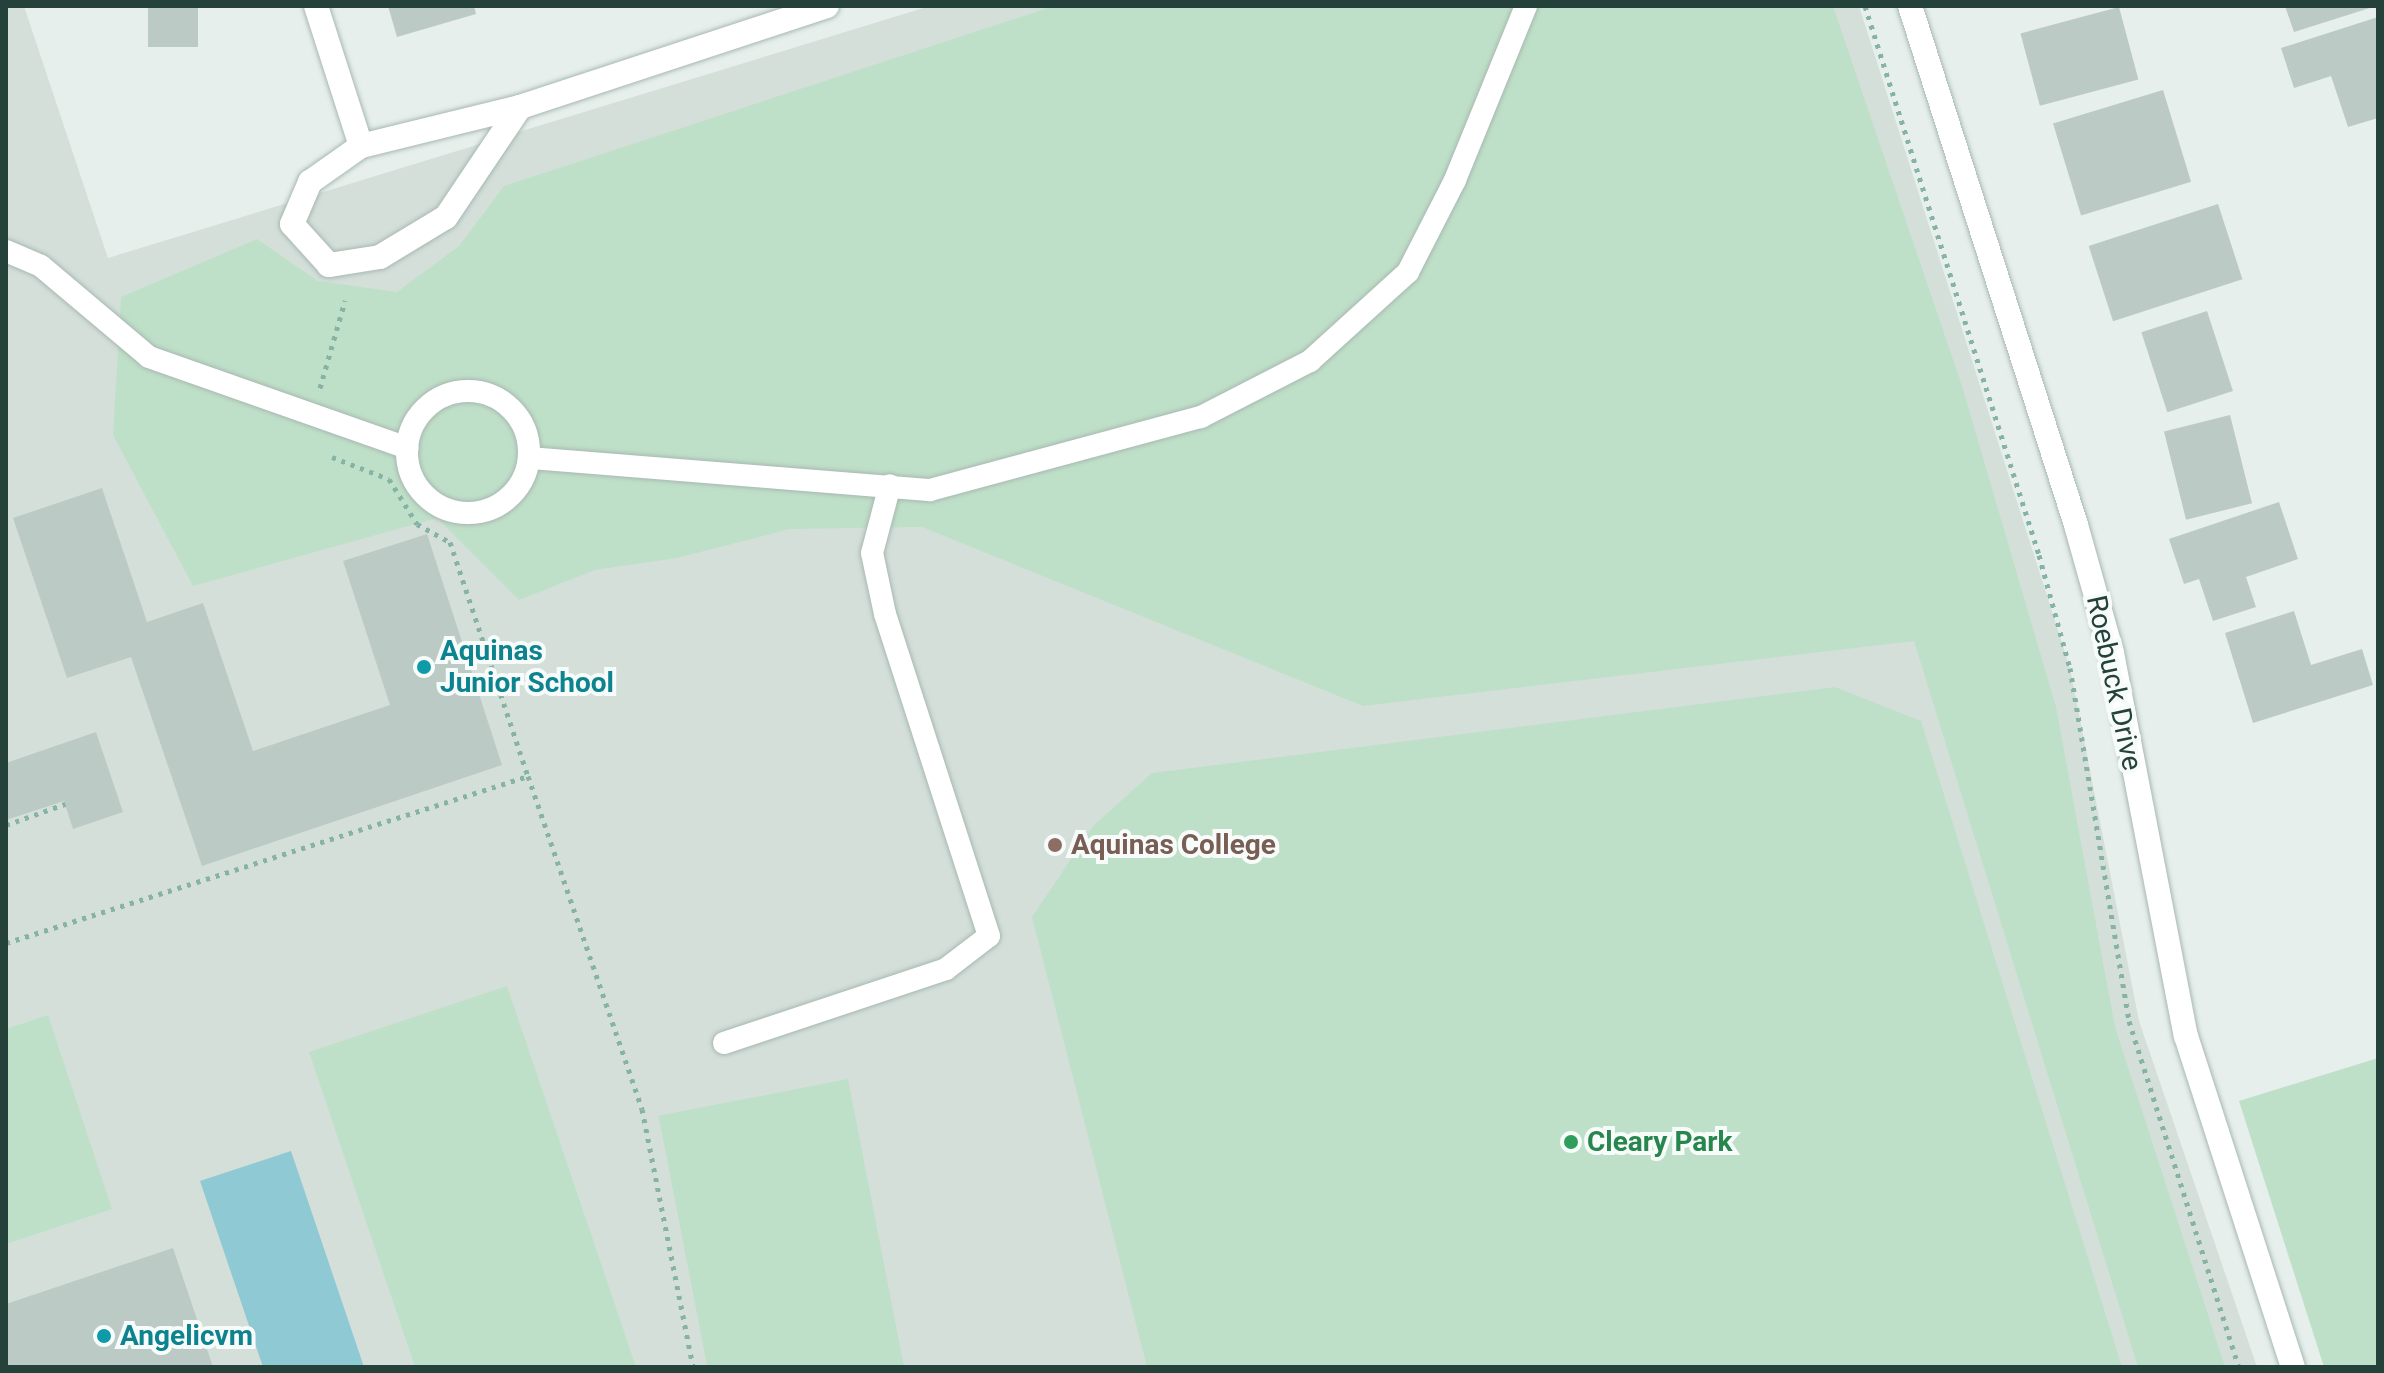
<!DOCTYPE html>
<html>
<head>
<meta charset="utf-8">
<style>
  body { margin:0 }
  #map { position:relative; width:2384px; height:1373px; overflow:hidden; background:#e6efeb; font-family:Roboto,sans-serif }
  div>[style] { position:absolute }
  .built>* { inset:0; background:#d4dfda }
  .green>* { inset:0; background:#bfe0c8; transform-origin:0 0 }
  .water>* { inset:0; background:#8ec9d4 }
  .building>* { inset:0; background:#bbcac4; transform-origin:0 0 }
  .path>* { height:5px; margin-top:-2.5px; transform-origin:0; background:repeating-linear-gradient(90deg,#86b3a5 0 4px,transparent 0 10px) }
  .roads { filter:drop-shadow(0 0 2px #a8b8b2) drop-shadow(0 0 2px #a8b8b2) }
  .lane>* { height:22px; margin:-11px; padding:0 11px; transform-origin:11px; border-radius:11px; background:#fff }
  .lane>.ring { margin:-11px; padding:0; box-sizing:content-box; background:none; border:22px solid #fff; border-radius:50% }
  .street>* { height:24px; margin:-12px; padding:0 12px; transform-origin:12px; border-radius:12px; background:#fff }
  .dots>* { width:22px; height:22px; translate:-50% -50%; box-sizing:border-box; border:4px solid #f7fbf9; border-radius:50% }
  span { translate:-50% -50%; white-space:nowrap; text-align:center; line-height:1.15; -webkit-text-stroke:8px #f7fbf9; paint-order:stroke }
  .culture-label { font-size:28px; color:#0d838f; font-weight:700 }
  .left { translate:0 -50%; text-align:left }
  .street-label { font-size:28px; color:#24423a }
  .education-label { font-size:28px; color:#785e54; font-weight:700 }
  .leisure-label { font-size:28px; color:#27864d; font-weight:700 }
  .frame { position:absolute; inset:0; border:8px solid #24423a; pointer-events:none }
</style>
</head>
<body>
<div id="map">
  <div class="built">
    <div style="clip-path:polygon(6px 6px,24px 6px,108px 258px,930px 6px,1859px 6px,2070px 668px,2139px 1021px,2257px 1367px,6px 1367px)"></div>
  </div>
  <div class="green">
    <div style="clip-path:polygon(1054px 6px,1833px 6px,1962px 386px,2056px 707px,2115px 1027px,2225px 1367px,2138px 1367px,1914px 641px,1363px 706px,922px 527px,790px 529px,677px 558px,595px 570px,519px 600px,437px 518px,193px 586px,113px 435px,121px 297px,257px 239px,318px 281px,397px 292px,459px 246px,504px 186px)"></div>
    <div style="clip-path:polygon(1835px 687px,1921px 721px,2122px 1367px,1147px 1367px,1032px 917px,1094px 825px,1152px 773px)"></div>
    <div style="clip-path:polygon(507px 986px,636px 1367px,415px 1367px,309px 1052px)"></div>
    <div style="clip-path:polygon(48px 1015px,112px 1209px,6px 1244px,6px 1029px)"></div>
    <div style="clip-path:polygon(2378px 1058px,2378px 1367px,2324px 1367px,2239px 1101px)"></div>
    <div style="left:848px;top:1079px;width:294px;height:193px;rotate:79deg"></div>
  </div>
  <div class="water">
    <div style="clip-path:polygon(291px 1151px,364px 1367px,263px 1367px,200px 1181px)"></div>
  </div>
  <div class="building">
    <div style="left:148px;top:6px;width:50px;height:41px"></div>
    <div style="clip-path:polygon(388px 6px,474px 6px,476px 14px,397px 37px)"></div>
    <div style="clip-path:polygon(2285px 6px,2373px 6px,2373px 7px,2294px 32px)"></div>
    <div style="left:2119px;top:7px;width:75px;height:102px;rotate:75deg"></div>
    <div style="clip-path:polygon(2378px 17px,2378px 118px,2348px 127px,2331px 76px,2294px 88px,2281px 48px)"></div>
    <div style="left:2163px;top:90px;width:96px;height:115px;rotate:73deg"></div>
    <div style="left:2218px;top:204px;width:79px;height:136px;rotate:72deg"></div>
    <div style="left:2207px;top:311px;width:84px;height:69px;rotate:72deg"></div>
    <div style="left:2230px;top:415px;width:91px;height:68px;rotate:76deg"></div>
    <div style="clip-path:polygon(102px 488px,147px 622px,203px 603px,253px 751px,390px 705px,343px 561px,427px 534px,502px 765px,202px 866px,131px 657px,67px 678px,13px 518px)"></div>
    <div style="clip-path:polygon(2279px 502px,2298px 559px,2246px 577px,2256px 607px,2213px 621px,2199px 579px,2184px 584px,2169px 539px)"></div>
    <div style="clip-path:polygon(2294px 611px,2311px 665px,2362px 649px,2373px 685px,2253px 723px,2225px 633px)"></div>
    <div style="clip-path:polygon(96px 732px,123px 812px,73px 829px,64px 801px,6px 820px,6px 763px)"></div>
    <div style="clip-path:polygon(173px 1248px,213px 1367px,6px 1367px,6px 1304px)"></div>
  </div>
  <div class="path">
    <div style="left:1865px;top:6px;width:576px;rotate:72.41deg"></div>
    <div style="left:2039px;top:555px;width:117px;rotate:74.7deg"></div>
    <div style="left:2070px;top:668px;width:358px;rotate:80.5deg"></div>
    <div style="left:2129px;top:1021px;width:363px;rotate:72.4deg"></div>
    <div style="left:320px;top:388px;width:91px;rotate:-74deg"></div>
    <div style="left:332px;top:457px;width:61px;rotate:21.1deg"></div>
    <div style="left:389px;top:479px;width:53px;rotate:58.1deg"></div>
    <div style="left:417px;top:524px;width:38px;rotate:29deg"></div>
    <div style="left:450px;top:542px;width:247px;rotate:71.6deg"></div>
    <div style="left:6px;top:825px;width:63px;rotate:-19.6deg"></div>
    <div style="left:6px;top:943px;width:548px;rotate:-17.74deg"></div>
    <div style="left:528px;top:776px;width:352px;rotate:71.1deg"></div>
    <div style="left:642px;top:1109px;width:263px;rotate:78.8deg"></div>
  </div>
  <div class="roads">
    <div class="lane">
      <div style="left:6px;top:251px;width:38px;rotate:23deg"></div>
      <div style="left:41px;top:266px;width:141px;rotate:40.1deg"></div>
      <div style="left:149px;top:357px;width:274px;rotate:19.4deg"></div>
      <div class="ring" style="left:407px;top:391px;width:100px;height:100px"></div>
      <div style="left:530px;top:458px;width:401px;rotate:4.6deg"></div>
      <div style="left:930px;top:490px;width:281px;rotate:-15.1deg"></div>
      <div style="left:1201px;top:417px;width:123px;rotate:-27.2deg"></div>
      <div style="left:1310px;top:361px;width:132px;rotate:-42.2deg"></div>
      <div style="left:1408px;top:272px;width:103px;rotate:-62.9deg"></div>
      <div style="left:1455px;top:180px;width:188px;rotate:-67.8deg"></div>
      <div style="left:724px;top:1043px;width:234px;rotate:-18.4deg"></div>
      <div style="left:946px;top:969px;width:54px;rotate:-37.5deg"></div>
      <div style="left:989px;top:936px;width:338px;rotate:-107.9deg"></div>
      <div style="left:885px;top:614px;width:62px;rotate:-102deg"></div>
      <div style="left:872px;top:553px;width:70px;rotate:-75.2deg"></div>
    </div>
    <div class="street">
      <div style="left:316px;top:6px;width:147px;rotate:72.2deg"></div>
      <div style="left:1910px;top:6px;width:545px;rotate:72.26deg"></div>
      <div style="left:2076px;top:525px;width:133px;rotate:74.3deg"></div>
      <div style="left:2112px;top:653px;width:390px;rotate:79.1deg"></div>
      <div style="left:2186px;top:1036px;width:348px;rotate:72.1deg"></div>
      <div style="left:520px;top:107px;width:133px;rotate:123.9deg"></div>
      <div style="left:446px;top:217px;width:77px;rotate:148.8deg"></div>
      <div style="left:380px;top:257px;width:52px;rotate:171.1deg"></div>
      <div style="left:329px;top:265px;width:55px;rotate:-132.1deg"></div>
      <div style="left:292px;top:224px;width:46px;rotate:-66.8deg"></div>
      <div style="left:310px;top:182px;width:62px;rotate:-35.2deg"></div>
      <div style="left:361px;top:146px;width:164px;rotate:-13.8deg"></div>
      <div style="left:520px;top:107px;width:323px;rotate:-18.2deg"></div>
    </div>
  </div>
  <div class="dots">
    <div style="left:424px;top:667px;background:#0f9aa8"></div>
    <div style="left:1055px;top:845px;background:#8d6e63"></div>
    <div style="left:1571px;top:1142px;background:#2e9e5b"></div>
    <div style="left:104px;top:1336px;background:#0f9aa8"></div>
  </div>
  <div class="culture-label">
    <span class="left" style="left:440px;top:667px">Aquinas<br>Junior School</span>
    <span class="left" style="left:120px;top:1336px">Angelicvm</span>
  </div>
  <div class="street-label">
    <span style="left:2114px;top:683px;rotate:78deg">Roebuck Drive</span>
  </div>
  <div class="education-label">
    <span class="left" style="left:1071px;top:845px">Aquinas College</span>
  </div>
  <div class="leisure-label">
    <span class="left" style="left:1587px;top:1142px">Cleary Park</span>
  </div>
  <div class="frame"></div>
</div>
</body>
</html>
